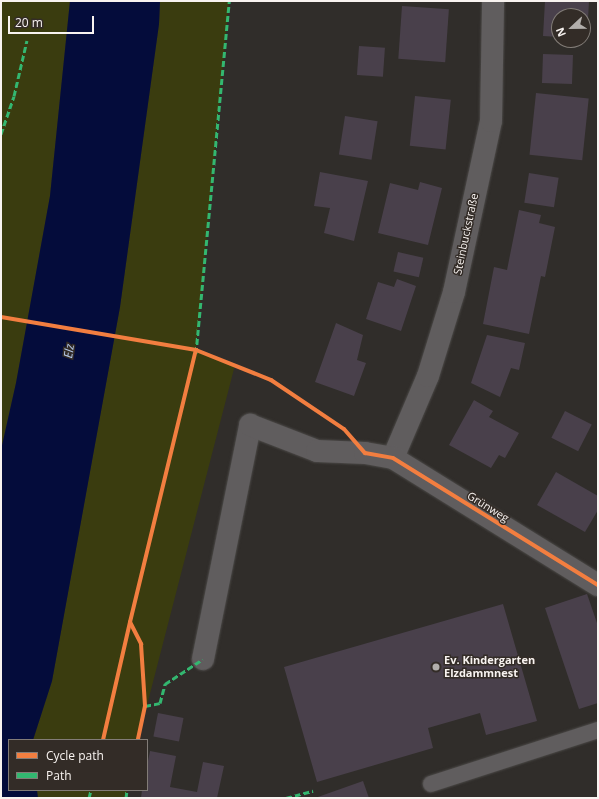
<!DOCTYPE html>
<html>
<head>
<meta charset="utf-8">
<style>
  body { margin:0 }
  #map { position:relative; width:599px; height:799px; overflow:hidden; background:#302d2a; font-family:"Open Sans",sans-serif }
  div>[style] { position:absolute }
  .green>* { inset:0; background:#3a3c0f; transform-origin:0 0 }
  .water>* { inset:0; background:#040c3b }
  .building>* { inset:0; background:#49404b; transform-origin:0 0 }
  .roads { filter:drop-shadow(0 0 1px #4b4947) drop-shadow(0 0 1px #4b4947) }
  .service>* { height:16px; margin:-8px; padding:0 8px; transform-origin:8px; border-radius:8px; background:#605d5e }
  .minor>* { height:22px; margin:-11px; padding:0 11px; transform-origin:11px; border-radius:11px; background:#605d5e }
  .quiet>* { height:3px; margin-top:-1.5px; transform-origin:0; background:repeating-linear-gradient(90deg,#33b770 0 6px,transparent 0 9px) }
  .cycleway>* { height:4px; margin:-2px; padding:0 2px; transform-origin:2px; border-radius:2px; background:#f27e40 }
  .dots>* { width:11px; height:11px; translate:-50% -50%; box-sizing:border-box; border:2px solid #332c27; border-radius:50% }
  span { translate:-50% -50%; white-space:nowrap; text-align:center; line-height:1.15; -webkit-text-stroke:3px #332c27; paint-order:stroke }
  .street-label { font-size:11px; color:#f8f3f0 }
  .poi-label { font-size:11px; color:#f8f3f0; font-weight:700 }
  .left { translate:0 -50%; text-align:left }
  .water-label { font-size:12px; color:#b8cdef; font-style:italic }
  .frame { position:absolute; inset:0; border:2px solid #f8f3f0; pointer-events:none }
  .legend { position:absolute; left:8px; top:739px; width:140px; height:52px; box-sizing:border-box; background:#332c27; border:1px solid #827c77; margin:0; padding:5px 7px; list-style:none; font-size:12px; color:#f8f3f0 }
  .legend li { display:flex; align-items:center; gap:8px; height:20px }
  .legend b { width:20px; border:1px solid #827c77 }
  .north { position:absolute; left:551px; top:8px; width:40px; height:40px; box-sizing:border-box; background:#332c27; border:1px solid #827c77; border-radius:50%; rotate:248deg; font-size:11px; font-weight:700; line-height:16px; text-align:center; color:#f8f3f0 }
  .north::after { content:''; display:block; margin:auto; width:14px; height:18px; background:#b2aeab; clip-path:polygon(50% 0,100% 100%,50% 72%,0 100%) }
  .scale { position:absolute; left:8px; top:16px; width:86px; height:18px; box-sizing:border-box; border:2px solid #f8f3f0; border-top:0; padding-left:5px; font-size:12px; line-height:14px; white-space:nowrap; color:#f8f3f0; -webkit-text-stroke:3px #332c27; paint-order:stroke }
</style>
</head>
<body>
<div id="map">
  <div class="green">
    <div style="clip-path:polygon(1px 1px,70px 1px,50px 196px,16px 383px,1px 450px)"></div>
    <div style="clip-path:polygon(160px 1px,229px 1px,196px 350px,235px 365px,138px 740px,33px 740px,52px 681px,120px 307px,159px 24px)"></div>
    <div style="left:37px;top:790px;width:90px;height:8px"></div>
  </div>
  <div class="water">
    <div style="clip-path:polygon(70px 1px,160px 1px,159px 24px,120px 307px,52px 681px,33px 740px,9px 740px,9px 790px,37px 790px,38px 798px,1px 798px,1px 450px,16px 383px,50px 196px)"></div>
  </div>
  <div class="building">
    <div style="clip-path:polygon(545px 1px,589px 1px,587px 38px,583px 38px,583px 16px,559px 16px,559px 37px,543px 36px)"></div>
    <div style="left:402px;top:6px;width:47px;height:53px;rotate:4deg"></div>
    <div style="left:359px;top:46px;width:26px;height:29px;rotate:4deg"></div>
    <div style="left:543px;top:54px;width:30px;height:29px;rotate:2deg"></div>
    <div style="left:536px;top:93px;width:53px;height:62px;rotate:6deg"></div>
    <div style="left:415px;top:96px;width:36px;height:50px;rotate:6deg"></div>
    <div style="left:345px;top:116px;width:33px;height:39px;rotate:9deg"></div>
    <div style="clip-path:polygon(320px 172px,368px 181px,354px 241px,324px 233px,330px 208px,314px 206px)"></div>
    <div style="left:529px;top:173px;width:30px;height:30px;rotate:9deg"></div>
    <div style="clip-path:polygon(420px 182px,442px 188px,428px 245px,378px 233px,390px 183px,418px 190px)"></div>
    <div style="clip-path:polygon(519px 210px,541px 215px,539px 223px,555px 227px,545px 277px,541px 276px,529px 334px,483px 324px,494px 267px,507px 270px)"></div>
    <div style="left:398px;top:252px;width:26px;height:20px;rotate:13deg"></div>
    <div style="clip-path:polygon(397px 279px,416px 286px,401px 331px,366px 319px,378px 282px,394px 287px)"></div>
    <div style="clip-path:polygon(336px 323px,363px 335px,357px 360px,366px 363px,354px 396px,315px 382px)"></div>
    <div style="clip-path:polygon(487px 335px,525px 343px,519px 370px,511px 368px,500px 397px,471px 383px)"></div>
    <div style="clip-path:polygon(474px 400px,493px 411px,489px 417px,519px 433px,505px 458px,499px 455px,491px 468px,449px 445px)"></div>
    <div style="left:565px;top:411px;width:30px;height:30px;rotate:27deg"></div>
    <div style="clip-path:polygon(556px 472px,598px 496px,598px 510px,585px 532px,537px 505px)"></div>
    <div style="clip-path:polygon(587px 594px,598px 626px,598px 703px,579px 709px,545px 608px)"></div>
    <div style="clip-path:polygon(503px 604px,537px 721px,486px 735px,480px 713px,428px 728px,433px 748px,317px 782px,284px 667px)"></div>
    <div style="left:158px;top:713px;width:26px;height:24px;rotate:11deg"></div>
    <div style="clip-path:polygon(150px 751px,176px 756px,170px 787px,197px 792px,203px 762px,224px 766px,217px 798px,141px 798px,142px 790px,147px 790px,147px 766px)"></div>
    <div style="clip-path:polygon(363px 781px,369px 798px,315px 798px)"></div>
  </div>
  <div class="roads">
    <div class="service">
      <div style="left:431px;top:784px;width:176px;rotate:-17.9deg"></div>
    </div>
    <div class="minor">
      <div style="left:393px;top:458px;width:89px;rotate:-66.9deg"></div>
      <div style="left:428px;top:376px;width:88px;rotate:-72.8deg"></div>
      <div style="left:454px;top:292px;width:175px;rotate:-77.8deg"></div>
      <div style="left:491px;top:121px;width:120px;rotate:-89deg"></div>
      <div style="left:203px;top:659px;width:239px;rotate:-78.6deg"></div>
      <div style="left:250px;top:425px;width:72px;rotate:21.2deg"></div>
      <div style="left:317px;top:451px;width:48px;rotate:2.4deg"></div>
      <div style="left:365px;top:453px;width:28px;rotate:10deg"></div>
      <div style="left:393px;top:458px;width:241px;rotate:31.8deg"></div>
    </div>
  </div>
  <div class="quiet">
    <div style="left:1px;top:134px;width:40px;rotate:-71.1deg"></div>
    <div style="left:14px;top:96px;width:57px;rotate:-76.9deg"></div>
    <div style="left:196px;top:353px;width:354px;rotate:-84.6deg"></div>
    <div style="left:145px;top:706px;width:15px;rotate:-11deg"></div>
    <div style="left:160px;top:703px;width:20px;rotate:-75deg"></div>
    <div style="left:165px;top:684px;width:45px;rotate:-33.3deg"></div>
    <div style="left:89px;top:798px;width:8px;rotate:-76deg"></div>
    <div style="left:126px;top:798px;width:8px;rotate:-83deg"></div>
    <div style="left:286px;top:798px;width:28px;rotate:-15deg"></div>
  </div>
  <div class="cycleway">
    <div style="left:1px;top:317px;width:198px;rotate:9.6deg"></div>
    <div style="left:196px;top:350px;width:81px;rotate:21.8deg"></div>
    <div style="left:271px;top:380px;width:88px;rotate:33.9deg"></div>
    <div style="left:344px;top:429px;width:32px;rotate:49deg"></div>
    <div style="left:365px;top:453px;width:28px;rotate:10deg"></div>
    <div style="left:393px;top:458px;width:241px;rotate:31.8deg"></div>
    <div style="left:130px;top:622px;width:25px;rotate:63deg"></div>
    <div style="left:141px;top:644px;width:62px;rotate:86.3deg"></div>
    <div style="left:145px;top:706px;width:35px;rotate:102deg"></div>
    <div style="left:103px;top:740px;width:121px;rotate:-77.1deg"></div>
    <div style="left:130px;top:622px;width:280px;rotate:-76.4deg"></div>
  </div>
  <div class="dots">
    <div style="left:436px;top:667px;background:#b2aeab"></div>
  </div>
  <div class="street-label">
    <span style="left:466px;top:234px;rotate:-78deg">Steinbuckstraße</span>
    <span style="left:488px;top:507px;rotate:32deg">Grünweg</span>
  </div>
  <div class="poi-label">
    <span class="left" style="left:444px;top:667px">Ev. Kindergarten<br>Elzdammnest</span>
  </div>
  <div class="water-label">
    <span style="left:69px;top:351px;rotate:-82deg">Elz</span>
  </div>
  <div class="frame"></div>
  <ul class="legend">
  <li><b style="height:5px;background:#f27e40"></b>Cycle path</li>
  <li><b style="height:5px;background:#33b770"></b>Path</li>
  </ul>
  <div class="north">N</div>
  <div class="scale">20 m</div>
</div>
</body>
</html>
